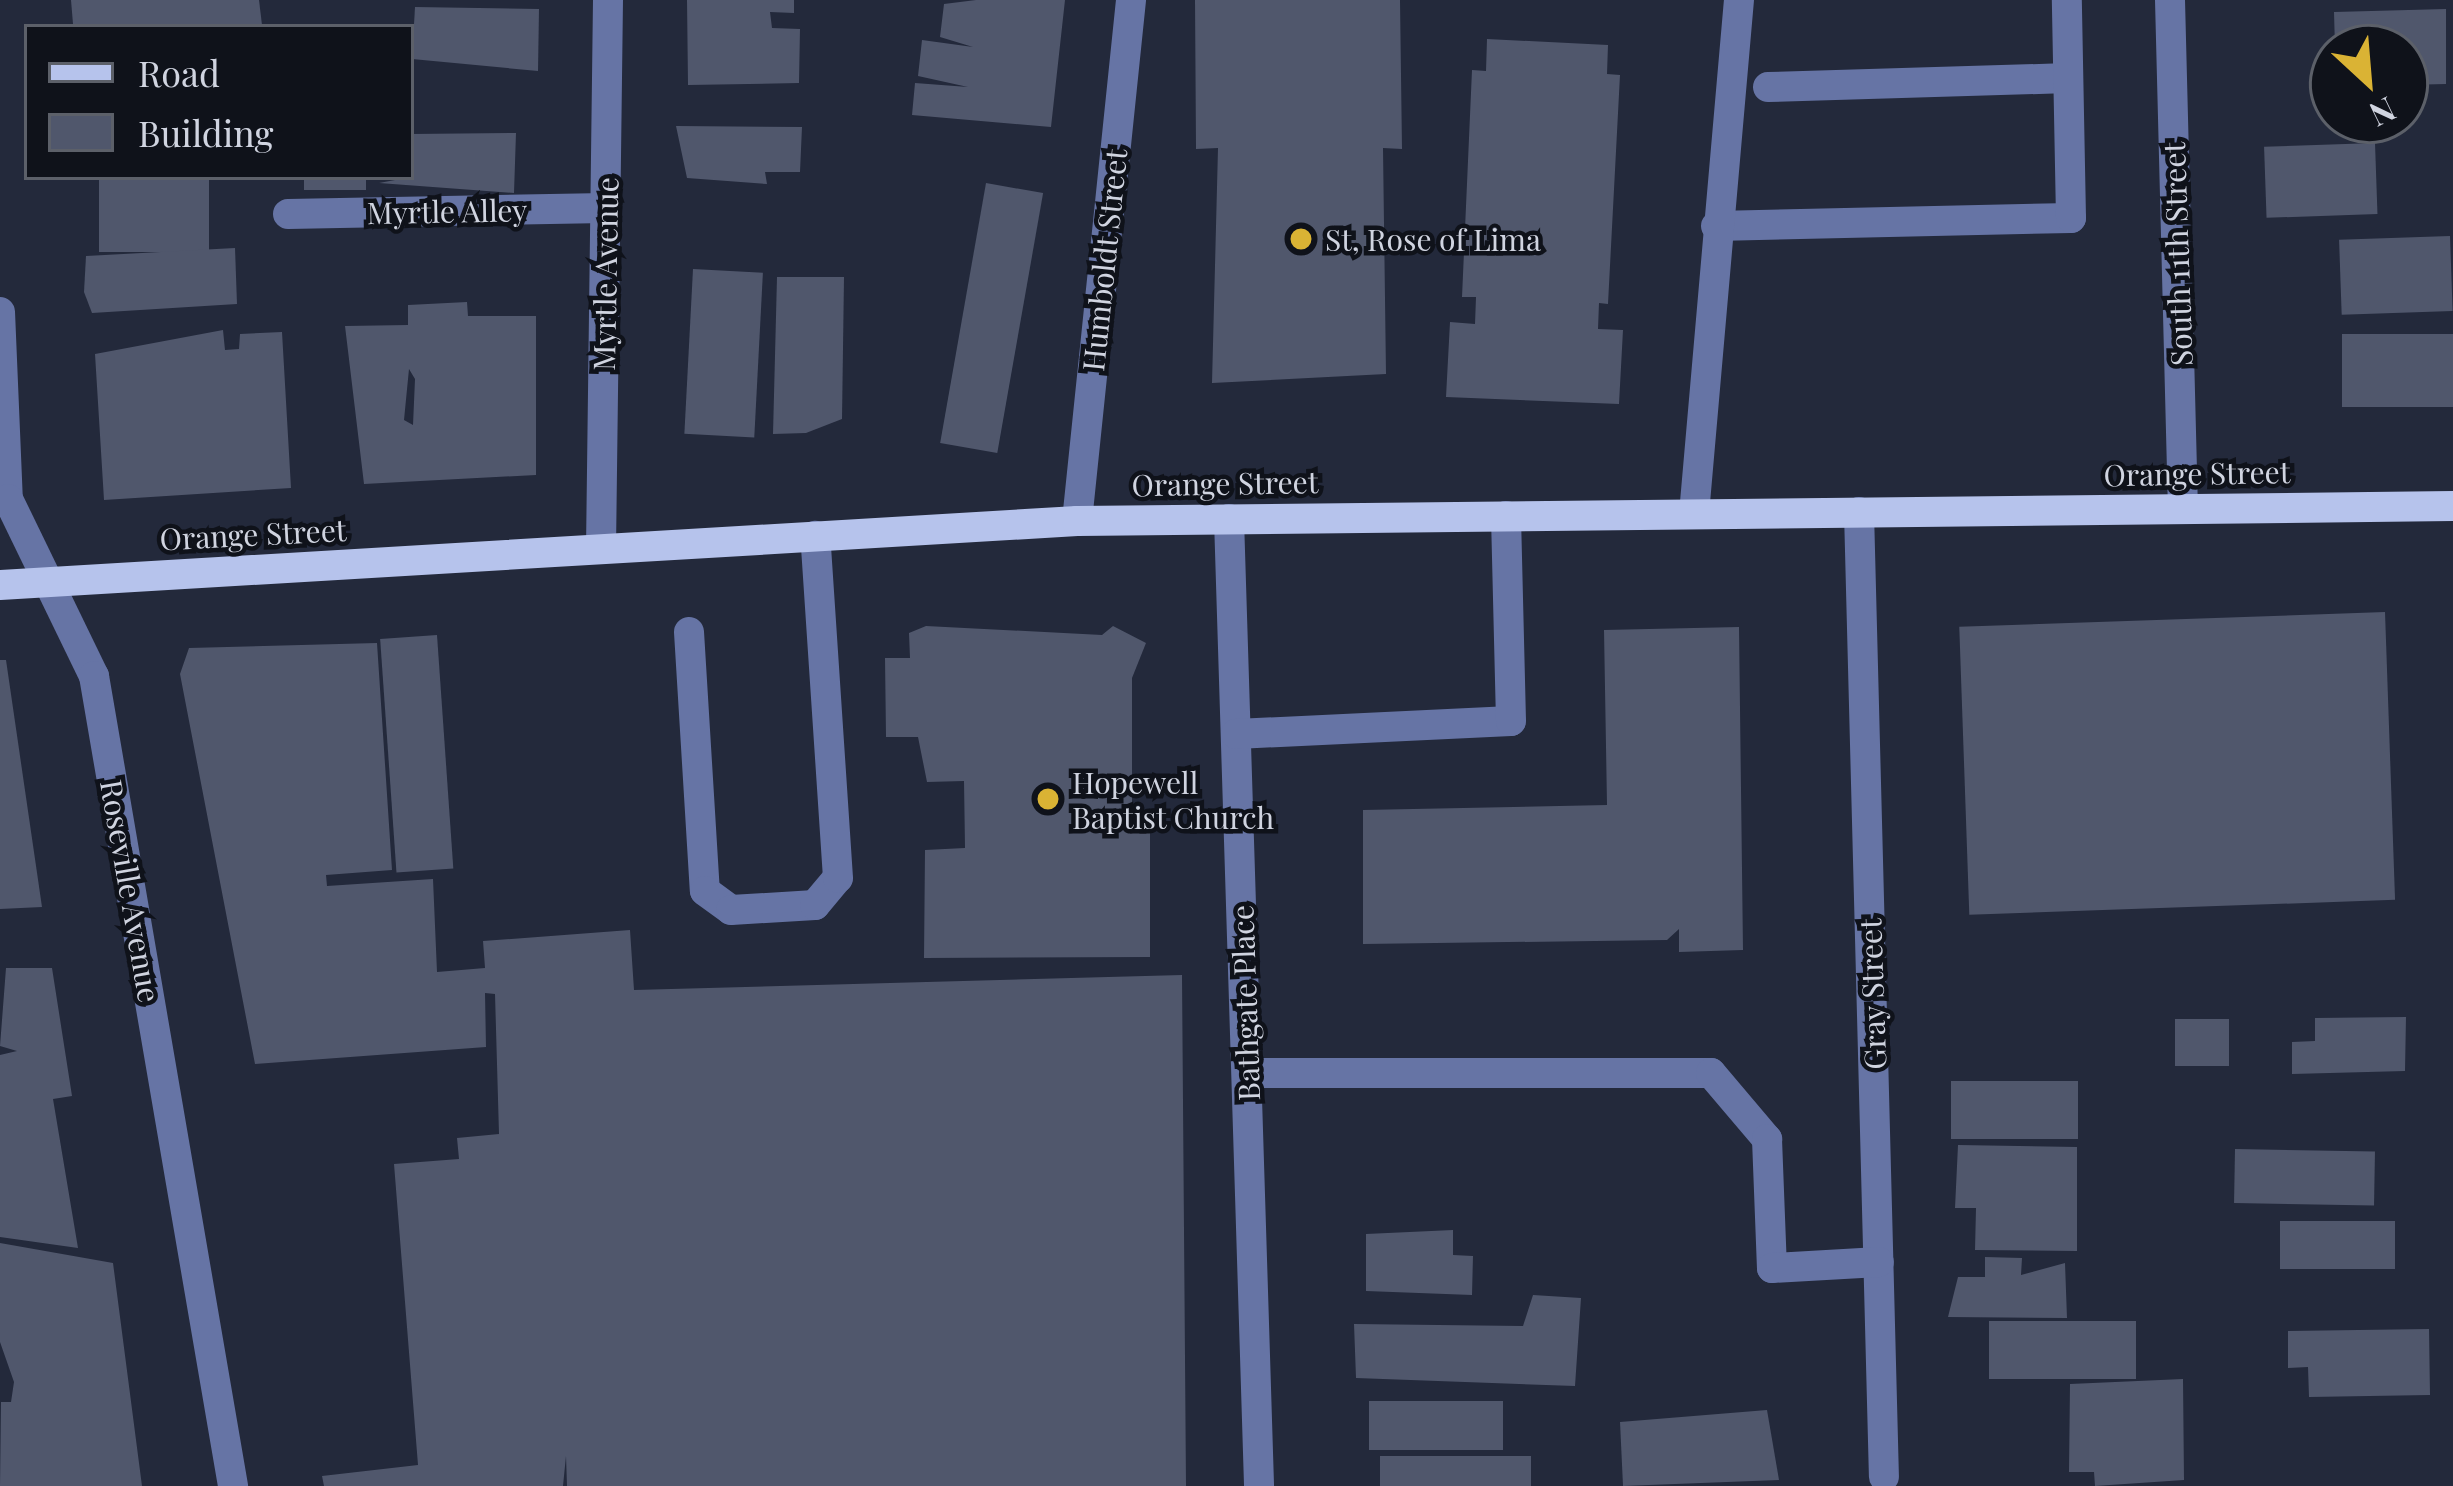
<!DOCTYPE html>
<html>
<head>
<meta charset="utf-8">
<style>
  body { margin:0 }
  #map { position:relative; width:2453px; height:1486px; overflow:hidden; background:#23293b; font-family:"Playfair Display",serif }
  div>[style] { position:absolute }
  .building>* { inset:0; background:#50576c; transform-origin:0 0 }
  .minor>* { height:30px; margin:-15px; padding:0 15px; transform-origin:15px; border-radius:15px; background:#6674a5 }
  .major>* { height:30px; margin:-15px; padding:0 15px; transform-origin:15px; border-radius:15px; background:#b6c3ec }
  .dots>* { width:33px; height:33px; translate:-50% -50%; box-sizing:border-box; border:6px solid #0f121a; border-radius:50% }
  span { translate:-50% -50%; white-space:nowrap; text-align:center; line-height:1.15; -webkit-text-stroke:9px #0f121a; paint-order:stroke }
  .street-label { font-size:30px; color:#d0d4e0 }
  .poi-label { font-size:30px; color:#d0d4e0 }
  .left { translate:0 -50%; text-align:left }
  .legend { position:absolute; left:24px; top:24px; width:390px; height:156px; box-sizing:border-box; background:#0f121a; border:3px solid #5c6069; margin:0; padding:15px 21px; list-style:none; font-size:36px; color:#d0d4e0 }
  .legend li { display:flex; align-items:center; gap:24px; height:60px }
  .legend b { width:60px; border:3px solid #5c6069 }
  .north { position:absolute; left:2309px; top:24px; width:120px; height:120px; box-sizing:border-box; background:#0f121a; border:3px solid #5c6069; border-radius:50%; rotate:154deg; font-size:33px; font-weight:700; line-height:48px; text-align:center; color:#d0d4e0 }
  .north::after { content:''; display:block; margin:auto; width:42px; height:54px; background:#dab334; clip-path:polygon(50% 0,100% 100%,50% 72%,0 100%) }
</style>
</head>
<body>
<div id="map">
  <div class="building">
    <div style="clip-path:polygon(71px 0,259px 0,262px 25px,95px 27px,73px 24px)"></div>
    <div style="clip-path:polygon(687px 0,794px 0,794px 13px,770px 12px,772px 28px,800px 29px,799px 83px,688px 85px)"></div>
    <div style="clip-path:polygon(976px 0,1065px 0,1051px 127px,912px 115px,915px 83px,968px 87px,918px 76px,922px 40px,973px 47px,940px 37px,944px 4px)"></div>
    <div style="clip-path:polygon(1195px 0,1400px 0,1402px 149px,1383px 148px,1386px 374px,1212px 383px,1218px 148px,1196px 149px)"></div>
    <div style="clip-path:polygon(415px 7px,539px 9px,538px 71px,412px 59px)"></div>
    <div style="clip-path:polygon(2446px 9px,2446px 84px,2405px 85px,2405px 48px,2335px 48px,2334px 12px)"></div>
    <div style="clip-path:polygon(1487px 39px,1608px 45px,1607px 74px,1620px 75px,1608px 304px,1599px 303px,1598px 329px,1623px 330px,1619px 404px,1446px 397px,1450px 322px,1475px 324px,1476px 297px,1462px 297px,1472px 70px,1486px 71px)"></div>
    <div style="clip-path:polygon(676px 126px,802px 127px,800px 172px,765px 172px,767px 184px,687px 178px)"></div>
    <div style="clip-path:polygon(516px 133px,514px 193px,379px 183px,411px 177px,411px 134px)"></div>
    <div style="left:2375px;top:143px;width:71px;height:111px;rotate:88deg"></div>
    <div style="left:99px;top:177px;width:110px;height:75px"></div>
    <div style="left:304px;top:177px;width:62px;height:13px"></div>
    <div style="left:986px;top:183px;width:58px;height:264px;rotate:10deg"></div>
    <div style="left:2450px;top:236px;width:75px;height:111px;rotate:88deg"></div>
    <div style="clip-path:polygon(235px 248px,237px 304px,92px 313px,84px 292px,86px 256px)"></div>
    <div style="left:693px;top:269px;width:70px;height:165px;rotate:3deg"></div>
    <div style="clip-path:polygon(777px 277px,844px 277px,842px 419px,806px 433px,773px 434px)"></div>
    <div style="clip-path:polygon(evenodd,467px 302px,468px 316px,536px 316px,536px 475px,364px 484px,345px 326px,408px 325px,408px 305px,467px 302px,409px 369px,415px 379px,413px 425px,404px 420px,409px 369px)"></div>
    <div style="clip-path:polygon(223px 330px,225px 350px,239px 349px,240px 334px,282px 332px,291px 488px,104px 500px,95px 354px)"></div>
    <div style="left:2453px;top:334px;width:73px;height:111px;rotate:90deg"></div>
    <div style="left:2385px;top:612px;width:288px;height:426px;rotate:88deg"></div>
    <div style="clip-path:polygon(926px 626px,1102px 635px,1113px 626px,1146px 643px,1132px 678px,1132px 818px,1150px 817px,1150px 957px,924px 958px,925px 850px,965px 848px,964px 781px,927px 782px,918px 737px,886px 737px,885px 658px,910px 658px,909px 633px)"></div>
    <div style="clip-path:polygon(1739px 627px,1743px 950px,1679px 952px,1679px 929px,1667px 940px,1363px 944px,1363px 810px,1607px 805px,1604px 630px)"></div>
    <div style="left:437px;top:635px;width:234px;height:57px;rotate:86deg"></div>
    <div style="clip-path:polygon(377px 643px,392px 870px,326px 875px,327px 886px,433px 879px,437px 972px,485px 968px,483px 941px,630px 930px,634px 990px,1182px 975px,1186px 1486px,567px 1486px,566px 1456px,563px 1486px,324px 1486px,322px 1476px,418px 1465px,394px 1164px,459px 1159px,457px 1138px,499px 1134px,495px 994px,485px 993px,486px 1047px,255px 1064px,180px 674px,189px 648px)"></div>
    <div style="clip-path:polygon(0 660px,6px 660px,42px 907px,0 909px)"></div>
    <div style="clip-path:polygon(6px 968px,52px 968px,72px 1096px,53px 1099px,78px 1248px,0 1237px,0 1055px,17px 1051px,0 1046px)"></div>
    <div style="clip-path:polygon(2406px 1017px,2405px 1071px,2292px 1074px,2292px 1042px,2315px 1041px,2315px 1018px)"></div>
    <div style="left:2229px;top:1019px;width:47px;height:54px;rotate:90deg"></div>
    <div style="left:2078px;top:1081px;width:58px;height:127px;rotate:90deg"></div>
    <div style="clip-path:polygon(1958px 1145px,2077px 1147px,2077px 1251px,1975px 1250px,1976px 1208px,1955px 1208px)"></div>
    <div style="left:2235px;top:1149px;width:140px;height:54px;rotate:1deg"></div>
    <div style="left:2280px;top:1221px;width:115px;height:48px"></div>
    <div style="clip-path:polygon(1453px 1230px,1453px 1255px,1473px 1256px,1472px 1295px,1366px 1291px,1366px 1234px)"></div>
    <div style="clip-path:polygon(0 1243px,113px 1263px,142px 1486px,0 1486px,1px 1402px,11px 1402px,14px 1382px,0 1342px)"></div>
    <div style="clip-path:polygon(1985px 1257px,2022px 1258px,2021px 1275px,2065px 1263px,2067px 1318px,1948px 1317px,1958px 1277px,1985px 1277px)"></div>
    <div style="clip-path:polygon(1533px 1295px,1581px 1298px,1575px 1386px,1356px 1378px,1354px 1324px,1523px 1326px)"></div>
    <div style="left:2136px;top:1321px;width:58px;height:147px;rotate:90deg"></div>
    <div style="clip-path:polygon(2429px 1329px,2430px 1395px,2309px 1397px,2308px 1367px,2288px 1368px,2288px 1331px)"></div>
    <div style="clip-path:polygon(2183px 1379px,2184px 1480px,2095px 1486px,2094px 1472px,2069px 1472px,2070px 1384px)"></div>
    <div style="left:1369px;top:1401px;width:134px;height:49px"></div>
    <div style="clip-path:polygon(1767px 1410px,1779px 1480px,1623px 1486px,1620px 1422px)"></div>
    <div style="left:1531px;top:1456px;width:30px;height:151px;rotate:90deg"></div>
  </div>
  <div class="minor">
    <div style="left:2170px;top:0;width:509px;rotate:88.54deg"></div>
    <div style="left:1768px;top:87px;width:300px;rotate:-1.7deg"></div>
    <div style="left:288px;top:214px;width:318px;rotate:-1.1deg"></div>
    <div style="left:1716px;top:226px;width:355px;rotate:-1.3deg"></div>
    <div style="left:2071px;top:218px;width:218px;rotate:-91.1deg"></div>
    <div style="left:0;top:312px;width:187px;rotate:87.6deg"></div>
    <div style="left:8px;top:499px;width:197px;rotate:64.1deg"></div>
    <div style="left:94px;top:676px;width:822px;rotate:80.26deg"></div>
    <div style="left:1859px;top:512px;width:965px;rotate:88.52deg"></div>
    <div style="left:1694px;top:514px;width:516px;rotate:-85deg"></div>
    <div style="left:1229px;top:519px;width:967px;rotate:88.22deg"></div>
    <div style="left:1077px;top:521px;width:524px;rotate:-84.08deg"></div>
    <div style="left:601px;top:549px;width:549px;rotate:-89.27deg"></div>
    <div style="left:689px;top:632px;width:259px;rotate:86.5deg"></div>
    <div style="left:705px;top:891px;width:32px;rotate:36deg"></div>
    <div style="left:731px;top:910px;width:84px;rotate:-3.4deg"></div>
    <div style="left:815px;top:905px;width:35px;rotate:-50deg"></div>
    <div style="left:838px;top:878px;width:343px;rotate:-93.8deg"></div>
    <div style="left:1236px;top:734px;width:275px;rotate:-2.7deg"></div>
    <div style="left:1511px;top:721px;width:205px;rotate:-91.4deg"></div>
    <div style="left:1248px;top:1073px;width:463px"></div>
    <div style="left:1711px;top:1073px;width:87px;rotate:49.7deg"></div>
    <div style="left:1767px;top:1139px;width:129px;rotate:87.8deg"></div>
    <div style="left:1772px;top:1268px;width:107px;rotate:-3.2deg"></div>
  </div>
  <div class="major">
    <div style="left:0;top:585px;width:1079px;rotate:-3.4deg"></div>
    <div style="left:1077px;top:521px;width:1376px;rotate:-0.62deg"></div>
  </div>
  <div class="dots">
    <div style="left:1301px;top:239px;background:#dab334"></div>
    <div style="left:1048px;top:799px;background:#dab334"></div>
  </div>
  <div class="street-label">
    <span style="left:447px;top:211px;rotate:-1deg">Myrtle Alley</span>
    <span style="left:2177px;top:254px;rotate:-92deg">South 11th Street</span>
    <span style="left:1104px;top:260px;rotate:-84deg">Humboldt Street</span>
    <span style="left:605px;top:274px;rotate:-89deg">Myrtle Avenue</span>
    <span style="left:2197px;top:473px;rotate:-1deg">Orange Street</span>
    <span style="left:1225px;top:483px;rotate:-1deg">Orange Street</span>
    <span style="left:253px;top:534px;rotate:-3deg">Orange Street</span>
    <span style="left:131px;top:891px;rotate:80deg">Roseville Avenue</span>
    <span style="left:1872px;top:994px;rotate:-92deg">Gray Street</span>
    <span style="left:1245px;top:1003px;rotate:-92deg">Bathgate Place</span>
  </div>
  <div class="poi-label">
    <span class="left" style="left:1325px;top:239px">St, Rose of Lima</span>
    <span class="left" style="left:1072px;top:799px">Hopewell<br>Baptist Church</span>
  </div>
  <ul class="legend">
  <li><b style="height:15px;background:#b6c3ec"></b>Road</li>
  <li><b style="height:33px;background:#50576c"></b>Building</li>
  </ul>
  <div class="north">N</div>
</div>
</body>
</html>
